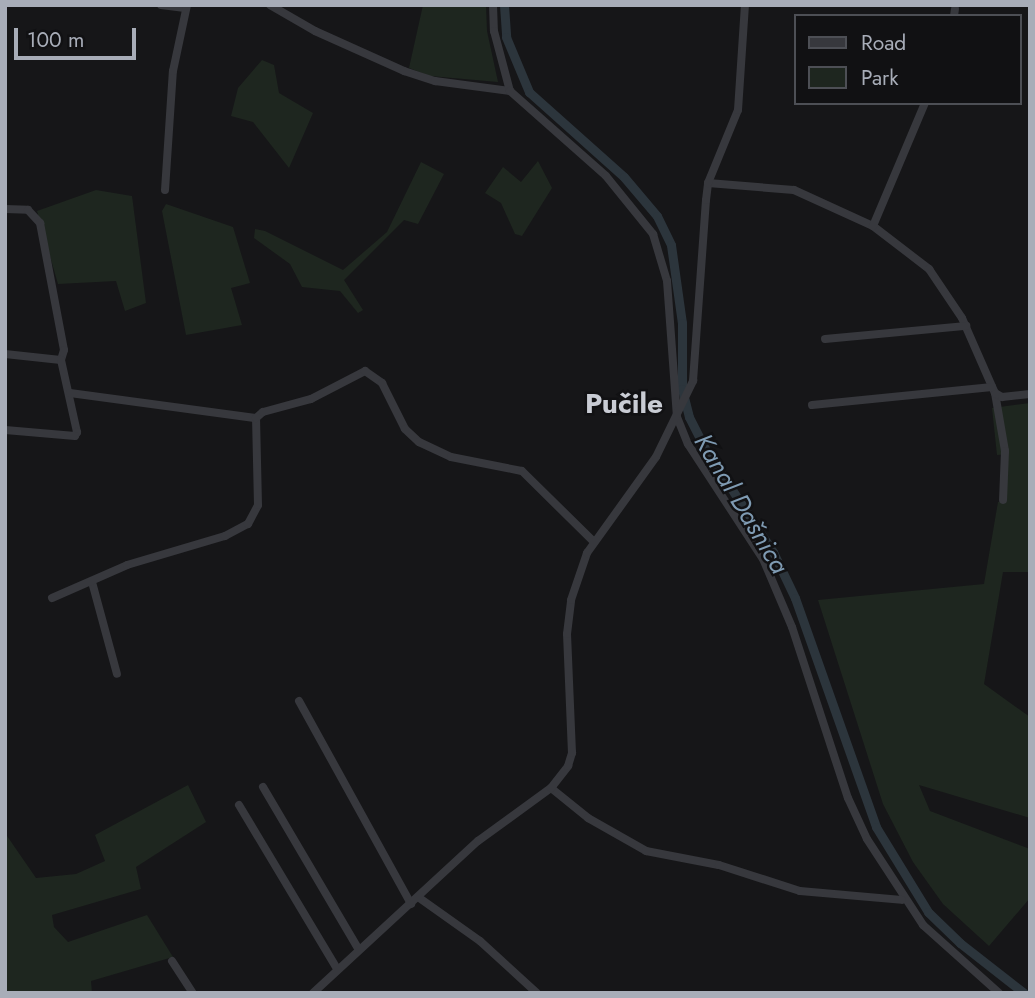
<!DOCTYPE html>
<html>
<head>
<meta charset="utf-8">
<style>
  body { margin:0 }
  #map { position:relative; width:1035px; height:998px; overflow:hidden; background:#161618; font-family:Jost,sans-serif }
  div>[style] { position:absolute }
  .green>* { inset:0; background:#1e261f }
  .canal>* { height:9px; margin:-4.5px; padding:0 4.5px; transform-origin:4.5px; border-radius:4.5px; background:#2c353c }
  .minor>* { height:8px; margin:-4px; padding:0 4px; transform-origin:4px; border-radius:4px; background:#37383d }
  span { translate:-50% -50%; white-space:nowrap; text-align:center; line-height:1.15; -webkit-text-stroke:5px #111113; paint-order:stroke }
  .water-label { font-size:26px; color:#7f9bb3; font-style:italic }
  .quarter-label { font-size:28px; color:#c9ccd4; font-weight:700 }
  .frame { position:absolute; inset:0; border:7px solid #a8adb8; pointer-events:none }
  .legend { position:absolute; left:794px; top:14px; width:228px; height:91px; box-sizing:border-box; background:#111113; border:2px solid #4d4f55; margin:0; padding:9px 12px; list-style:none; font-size:21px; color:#a8adb8 }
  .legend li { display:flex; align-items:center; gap:14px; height:35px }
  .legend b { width:35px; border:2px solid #4d4f55 }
  .scale { position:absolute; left:14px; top:28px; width:122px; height:32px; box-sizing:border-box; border:4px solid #a8adb8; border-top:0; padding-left:9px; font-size:21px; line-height:24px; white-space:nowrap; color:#a8adb8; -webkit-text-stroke:5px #111113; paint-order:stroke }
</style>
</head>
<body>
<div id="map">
  <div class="green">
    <div style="clip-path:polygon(423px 5px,486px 5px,487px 31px,498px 82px,430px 76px,409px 68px)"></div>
    <div style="clip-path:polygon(262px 60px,274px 65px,279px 93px,313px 113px,289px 168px,253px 122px,231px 116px,238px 88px)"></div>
    <div style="clip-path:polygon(538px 161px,552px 188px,522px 236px,515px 234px,501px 203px,485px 193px,503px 167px,521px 182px)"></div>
    <div style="clip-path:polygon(421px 162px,444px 174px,418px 224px,404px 220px,344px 280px,363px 310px,358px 313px,340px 291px,302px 287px,290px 264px,254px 238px,255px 229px,265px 231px,343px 270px,387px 232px)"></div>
    <div style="clip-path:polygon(96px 190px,132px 196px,146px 303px,125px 311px,116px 281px,58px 284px,37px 211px)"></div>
    <div style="clip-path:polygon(166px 204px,233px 227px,250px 283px,231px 288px,242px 325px,186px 335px,162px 211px)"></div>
    <div style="clip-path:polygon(1030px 403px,1030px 572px,1003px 572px,984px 684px,1030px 717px,1030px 818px,919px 785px,930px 811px,1030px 849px,1030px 898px,989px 946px,943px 904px,913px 862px,883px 804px,818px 600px,984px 584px,998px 502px,1005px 502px,1008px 454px,997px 455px,992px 408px)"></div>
    <div style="clip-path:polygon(188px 785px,206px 822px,136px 867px,141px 889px,52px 915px,54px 927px,68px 942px,147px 915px,173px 957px,91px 981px,92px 993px,5px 993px,5px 833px,36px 878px,76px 874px,105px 861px,95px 835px)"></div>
  </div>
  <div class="canal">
    <div style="left:504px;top:5px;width:32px;rotate:86deg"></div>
    <div style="left:506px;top:37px;width:60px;rotate:67.3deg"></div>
    <div style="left:529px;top:92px;width:127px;rotate:41.8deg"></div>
    <div style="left:624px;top:177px;width:51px;rotate:49.8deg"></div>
    <div style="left:657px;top:216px;width:32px;rotate:64deg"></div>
    <div style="left:671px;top:245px;width:79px;rotate:82deg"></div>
    <div style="left:682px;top:323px;width:66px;rotate:90deg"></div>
    <div style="left:682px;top:389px;width:29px;rotate:76deg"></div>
    <div style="left:689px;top:417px;width:34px;rotate:63deg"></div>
    <div style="left:704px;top:447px;width:126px;rotate:56.7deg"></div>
    <div style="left:773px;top:552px;width:51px;rotate:64.4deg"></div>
    <div style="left:795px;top:598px;width:243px;rotate:70.5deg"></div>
    <div style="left:876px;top:827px;width:100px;rotate:58.5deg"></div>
    <div style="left:928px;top:912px;width:45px;rotate:44.1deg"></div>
    <div style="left:960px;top:943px;width:81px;rotate:38deg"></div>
  </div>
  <div class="minor">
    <div style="left:161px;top:5px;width:24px;rotate:7deg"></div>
    <div style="left:270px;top:5px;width:52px;rotate:30deg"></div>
    <div style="left:315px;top:31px;width:98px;rotate:24.2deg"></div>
    <div style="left:404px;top:71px;width:33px;rotate:18deg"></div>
    <div style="left:435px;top:81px;width:76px;rotate:7.6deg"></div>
    <div style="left:493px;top:5px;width:26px;rotate:88deg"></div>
    <div style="left:494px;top:31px;width:62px;rotate:75.1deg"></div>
    <div style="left:510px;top:91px;width:128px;rotate:41.5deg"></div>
    <div style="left:606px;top:176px;width:75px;rotate:51deg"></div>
    <div style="left:653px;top:234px;width:49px;rotate:73.4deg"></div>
    <div style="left:667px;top:281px;width:136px;rotate:85.8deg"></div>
    <div style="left:677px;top:417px;width:29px;rotate:68deg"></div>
    <div style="left:688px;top:444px;width:137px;rotate:56.9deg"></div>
    <div style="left:763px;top:559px;width:74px;rotate:66.9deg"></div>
    <div style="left:792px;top:627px;width:180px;rotate:71.9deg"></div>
    <div style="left:848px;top:798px;width:45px;rotate:65.1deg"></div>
    <div style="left:867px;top:839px;width:103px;rotate:56.9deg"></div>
    <div style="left:923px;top:925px;width:102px;rotate:41.8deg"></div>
    <div style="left:954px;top:16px;width:7px;rotate:-82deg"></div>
    <div style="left:708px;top:183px;width:86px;rotate:4.7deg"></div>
    <div style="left:794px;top:190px;width:87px;rotate:24.5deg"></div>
    <div style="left:873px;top:226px;width:71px;rotate:37.5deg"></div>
    <div style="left:929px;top:269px;width:59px;rotate:56deg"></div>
    <div style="left:962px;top:318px;width:82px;rotate:66.3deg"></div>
    <div style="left:995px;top:393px;width:59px;rotate:80.2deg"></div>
    <div style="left:1005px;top:451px;width:49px;rotate:92.3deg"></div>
    <div style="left:165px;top:190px;width:119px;rotate:-86.2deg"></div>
    <div style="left:173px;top:71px;width:67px;rotate:-78deg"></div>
    <div style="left:5px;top:209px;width:23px;rotate:2deg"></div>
    <div style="left:28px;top:210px;width:18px;rotate:47deg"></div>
    <div style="left:40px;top:223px;width:129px;rotate:79.3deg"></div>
    <div style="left:64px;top:350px;width:10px;rotate:107deg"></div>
    <div style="left:873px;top:226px;width:134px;rotate:-67.1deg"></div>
    <div style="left:825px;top:339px;width:142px;rotate:-5.3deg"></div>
    <div style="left:5px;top:354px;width:56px;rotate:6.1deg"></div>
    <div style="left:61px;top:360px;width:74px;rotate:77.5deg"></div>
    <div style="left:77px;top:432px;width:4px;rotate:117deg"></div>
    <div style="left:75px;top:436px;width:70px;rotate:-175.1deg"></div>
    <div style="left:70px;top:393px;width:188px;rotate:7.7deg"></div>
    <div style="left:995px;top:393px;width:8px;rotate:30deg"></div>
    <div style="left:1002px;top:397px;width:28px;rotate:-6deg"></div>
    <div style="left:812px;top:405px;width:181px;rotate:-5.7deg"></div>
    <div style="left:92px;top:582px;width:95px;rotate:74.8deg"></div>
    <div style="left:52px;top:598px;width:82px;rotate:-23.7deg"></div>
    <div style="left:127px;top:565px;width:102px;rotate:-16.5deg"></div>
    <div style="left:225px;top:536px;width:26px;rotate:-28deg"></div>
    <div style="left:248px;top:524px;width:21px;rotate:-62deg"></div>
    <div style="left:258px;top:505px;width:87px;rotate:-91.3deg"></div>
    <div style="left:256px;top:418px;width:9px;rotate:-41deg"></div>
    <div style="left:263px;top:412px;width:50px;rotate:-15.2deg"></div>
    <div style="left:311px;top:399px;width:61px;rotate:-27.4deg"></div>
    <div style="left:365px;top:371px;width:21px;rotate:35deg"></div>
    <div style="left:382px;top:383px;width:51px;rotate:63.4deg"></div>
    <div style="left:405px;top:429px;width:19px;rotate:43deg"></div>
    <div style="left:419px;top:442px;width:35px;rotate:25deg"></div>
    <div style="left:451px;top:457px;width:72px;rotate:11.2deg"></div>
    <div style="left:522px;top:471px;width:101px;rotate:44.6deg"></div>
    <div style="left:299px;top:701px;width:232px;rotate:61.1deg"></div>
    <div style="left:263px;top:787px;width:189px;rotate:59.5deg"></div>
    <div style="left:551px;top:788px;width:48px;rotate:39deg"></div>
    <div style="left:588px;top:818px;width:67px;rotate:29.6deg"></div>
    <div style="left:646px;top:851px;width:74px;rotate:10.9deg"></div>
    <div style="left:719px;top:865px;width:85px;rotate:17.8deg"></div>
    <div style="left:800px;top:891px;width:102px;rotate:5deg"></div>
    <div style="left:239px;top:805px;width:191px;rotate:59.1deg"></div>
    <div style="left:418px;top:897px;width:76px;rotate:35.4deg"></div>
    <div style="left:480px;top:941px;width:77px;rotate:42.4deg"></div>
    <div style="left:172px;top:961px;width:38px;rotate:57deg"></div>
    <div style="left:313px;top:993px;width:224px;rotate:-42.7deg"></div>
    <div style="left:478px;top:841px;width:90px;rotate:-36deg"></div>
    <div style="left:551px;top:788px;width:28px;rotate:-52deg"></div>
    <div style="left:568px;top:766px;width:14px;rotate:-73deg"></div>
    <div style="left:572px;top:753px;width:119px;rotate:-92.4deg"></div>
    <div style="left:567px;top:634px;width:34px;rotate:-83deg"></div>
    <div style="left:571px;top:600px;width:50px;rotate:-71.2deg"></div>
    <div style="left:587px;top:553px;width:118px;rotate:-54.3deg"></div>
    <div style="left:656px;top:457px;width:85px;rotate:-64deg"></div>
    <div style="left:693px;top:381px;width:181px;rotate:-85.9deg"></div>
    <div style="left:706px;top:200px;width:17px;rotate:-83deg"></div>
    <div style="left:708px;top:183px;width:79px;rotate:-67.7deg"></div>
    <div style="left:738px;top:110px;width:105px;rotate:-86.2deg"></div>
  </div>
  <div class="water-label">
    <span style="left:741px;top:504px;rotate:59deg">Kanal Dašnica</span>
  </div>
  <div class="quarter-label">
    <span style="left:624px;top:404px">Pučile</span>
  </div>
  <div class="frame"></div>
  <ul class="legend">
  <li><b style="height:9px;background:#37383d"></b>Road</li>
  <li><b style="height:19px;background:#1e261f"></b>Park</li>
  </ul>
  <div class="scale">100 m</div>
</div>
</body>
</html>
